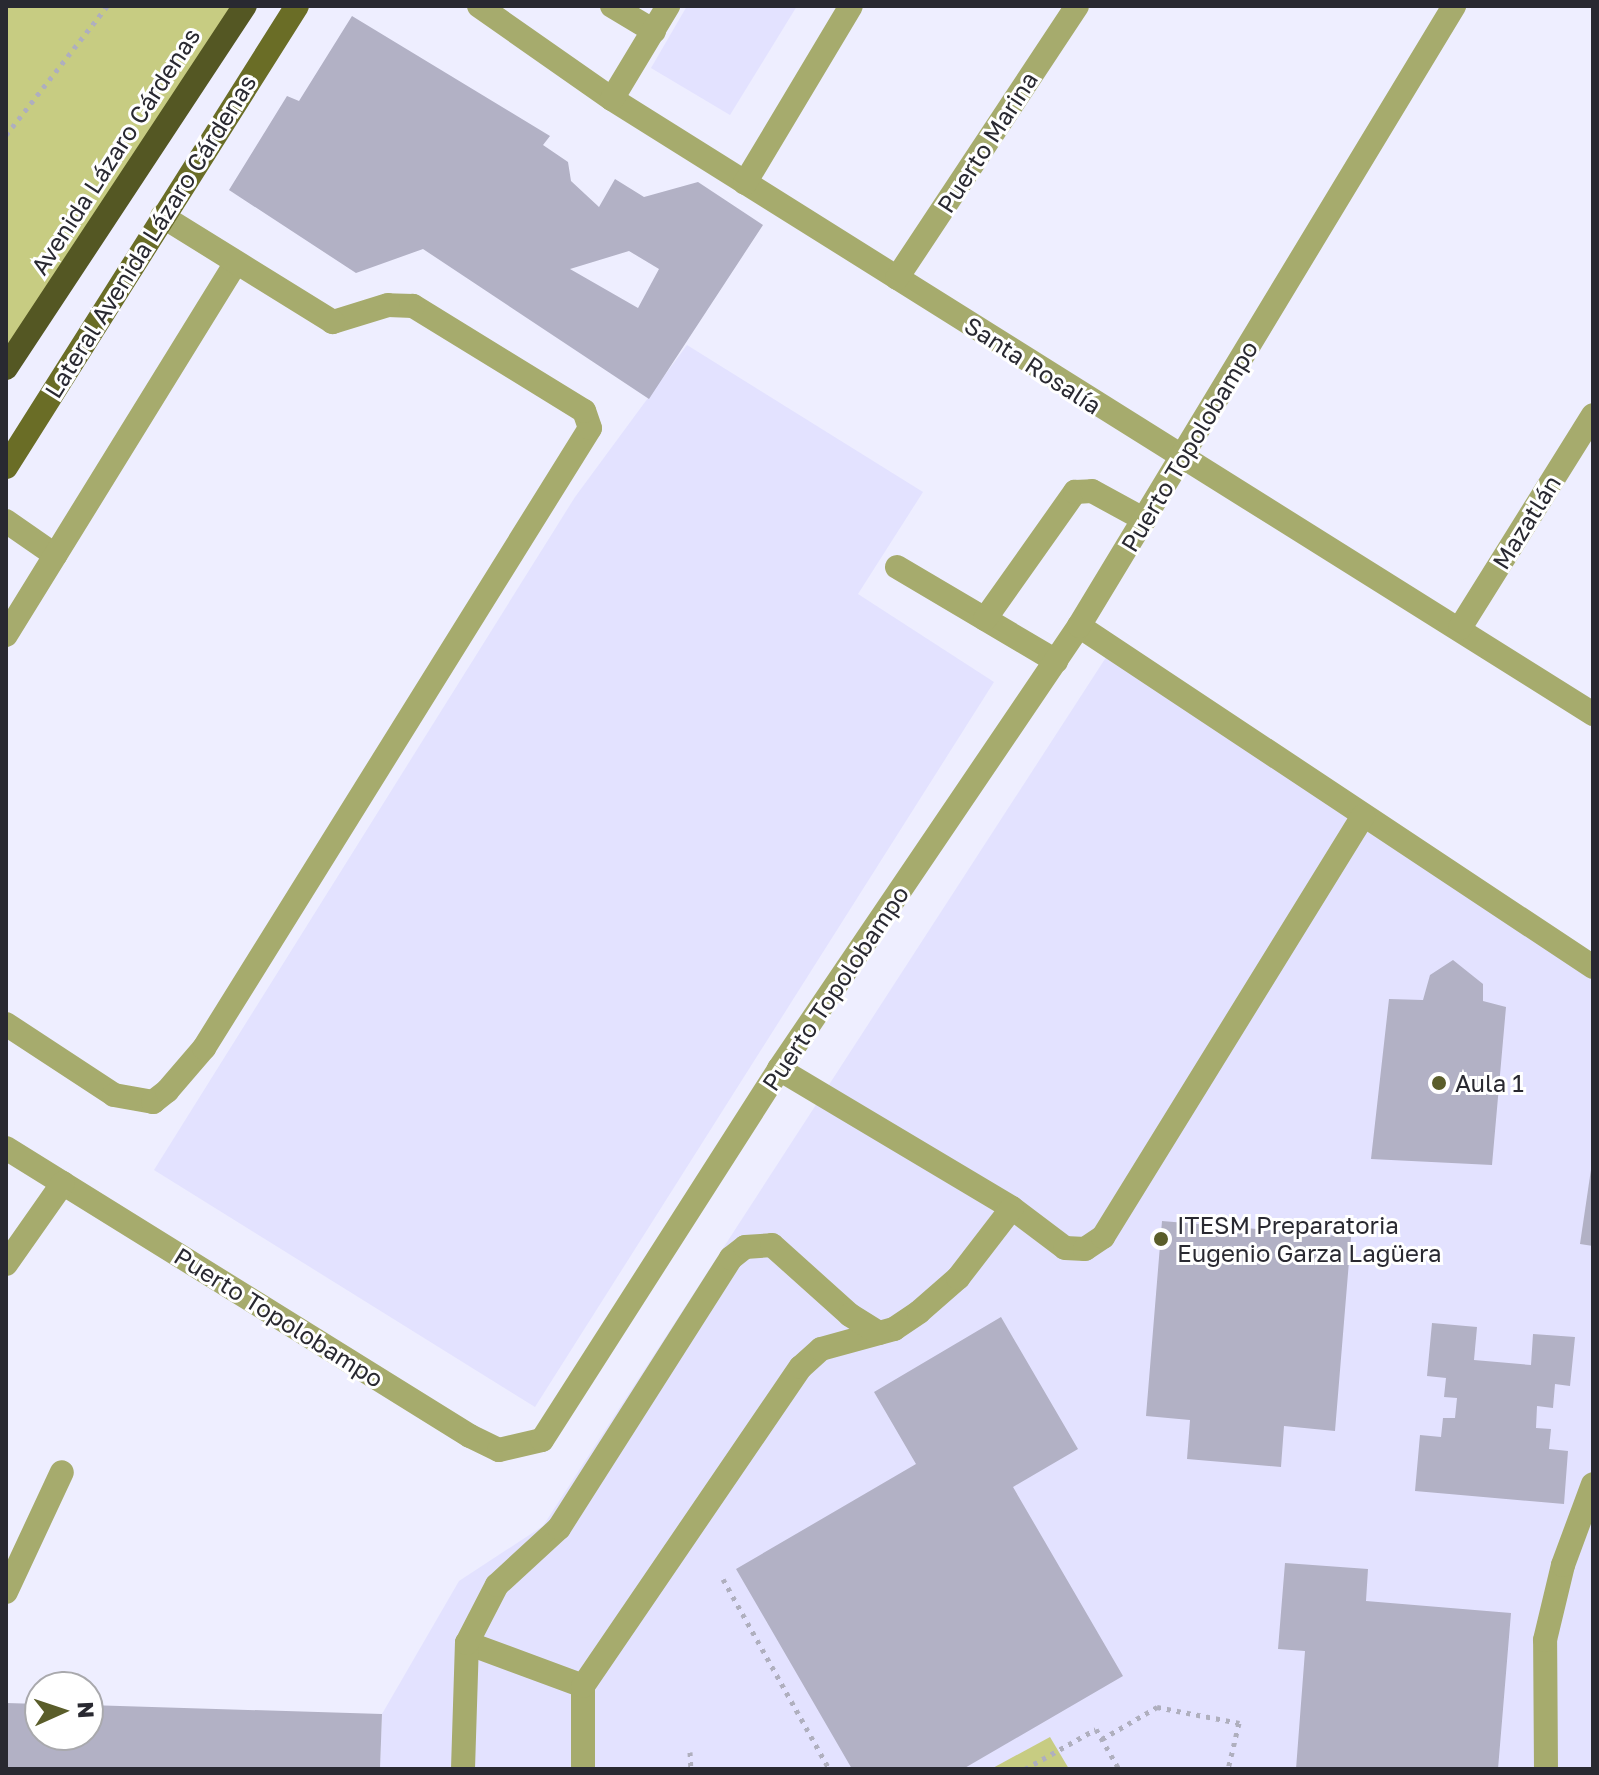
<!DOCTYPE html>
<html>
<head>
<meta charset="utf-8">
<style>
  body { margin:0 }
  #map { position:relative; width:1599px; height:1775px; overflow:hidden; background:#eef; font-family:"Golos Text",sans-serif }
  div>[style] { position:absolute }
  .built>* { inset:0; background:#e3e2ff }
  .green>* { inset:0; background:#c7cc82 }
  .building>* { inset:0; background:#b2b1c5 }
  .path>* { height:5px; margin-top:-2.5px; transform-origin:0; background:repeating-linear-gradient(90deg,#afafbe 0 4px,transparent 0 10px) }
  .minor>* { height:24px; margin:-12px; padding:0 12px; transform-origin:12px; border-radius:12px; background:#a6ab6d }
  .major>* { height:24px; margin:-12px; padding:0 12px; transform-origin:12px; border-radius:12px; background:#6a6d26 }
  .highway>* { height:24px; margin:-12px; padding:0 12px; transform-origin:12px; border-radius:12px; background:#545723 }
  .dots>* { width:22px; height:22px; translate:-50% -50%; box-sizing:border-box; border:4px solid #fff; border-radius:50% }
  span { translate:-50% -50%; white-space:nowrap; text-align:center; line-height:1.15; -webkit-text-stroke:6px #fff; paint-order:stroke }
  .street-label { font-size:24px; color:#292931 }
  .poi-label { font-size:24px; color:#292931 }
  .left { translate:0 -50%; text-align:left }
  .frame { position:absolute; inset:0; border:8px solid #292931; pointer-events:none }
  .north { position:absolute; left:24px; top:1671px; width:80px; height:80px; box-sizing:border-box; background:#fff; border:2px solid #a9a9ad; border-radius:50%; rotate:87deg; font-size:22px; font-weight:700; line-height:32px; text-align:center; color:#292931 }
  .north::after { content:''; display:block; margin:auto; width:28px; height:36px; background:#5a5d2a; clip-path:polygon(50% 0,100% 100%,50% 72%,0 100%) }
</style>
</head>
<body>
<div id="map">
  <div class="built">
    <div style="clip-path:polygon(687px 6px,797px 6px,730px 115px,651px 68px)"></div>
    <div style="clip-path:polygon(687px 345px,923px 492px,858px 594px,994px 682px,535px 1407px,154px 1170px,575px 497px)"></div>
    <div style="clip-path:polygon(1114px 645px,1593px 953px,1593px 1769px,380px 1769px,382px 1714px,459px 1581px,543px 1526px)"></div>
  </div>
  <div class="green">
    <div style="clip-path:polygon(6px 6px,242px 6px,6px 352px)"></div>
    <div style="clip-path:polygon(1050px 1737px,1069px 1769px,991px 1769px)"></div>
  </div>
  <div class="building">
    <div style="clip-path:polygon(evenodd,352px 16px,550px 136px,543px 145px,568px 162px,571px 181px,599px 207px,615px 179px,644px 197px,698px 182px,763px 225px,649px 399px,423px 249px,356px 273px,229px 190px,287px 96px,299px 101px,352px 16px,629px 251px,659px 269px,638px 308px,570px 269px,629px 251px)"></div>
    <div style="clip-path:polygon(1453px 960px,1483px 984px,1483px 1001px,1506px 1007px,1492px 1165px,1371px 1159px,1389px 999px,1423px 1000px,1430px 975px)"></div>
    <div style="clip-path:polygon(1593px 1156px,1593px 1246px,1580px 1244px)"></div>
    <div style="clip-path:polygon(1162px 1221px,1351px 1237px,1335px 1431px,1284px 1426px,1281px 1467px,1187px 1459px,1190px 1420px,1146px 1416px)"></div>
    <div style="clip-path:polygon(1001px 1317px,1078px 1449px,1013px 1487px,1123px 1676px,963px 1769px,852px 1769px,736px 1569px,916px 1464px,874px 1392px)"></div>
    <div style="clip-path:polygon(1432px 1323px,1477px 1327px,1474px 1360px,1531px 1365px,1533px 1334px,1575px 1337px,1570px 1386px,1555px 1384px,1553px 1408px,1537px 1406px,1536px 1428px,1551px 1429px,1549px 1449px,1568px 1451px,1564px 1504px,1415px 1491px,1420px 1435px,1441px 1437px,1443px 1418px,1455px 1418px,1457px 1398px,1444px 1397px,1446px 1378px,1427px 1376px)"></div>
    <div style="clip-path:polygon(1285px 1563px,1368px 1569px,1366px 1601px,1511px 1613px,1498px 1769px,1296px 1769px,1305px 1651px,1278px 1649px)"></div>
    <div style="clip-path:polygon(6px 1703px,40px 1704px,40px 1735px,88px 1735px,88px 1705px,382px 1714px,380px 1769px,6px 1769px)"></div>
  </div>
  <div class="path">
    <div style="left:6px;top:135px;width:164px;rotate:-51.9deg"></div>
    <div style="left:723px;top:1579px;width:218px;rotate:60.8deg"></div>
    <div style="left:1102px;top:1739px;width:64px;rotate:-30.2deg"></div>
    <div style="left:1157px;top:1707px;width:84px;rotate:11deg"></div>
    <div style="left:1239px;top:1723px;width:47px;rotate:103.4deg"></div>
    <div style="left:690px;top:1752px;width:17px;rotate:87deg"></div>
    <div style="left:1025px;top:1769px;width:81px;rotate:-29.4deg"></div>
    <div style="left:1096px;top:1729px;width:46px;rotate:60.1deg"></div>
  </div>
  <div class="minor">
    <div style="left:479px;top:6px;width:162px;rotate:35deg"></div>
    <div style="left:612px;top:99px;width:1158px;rotate:32.08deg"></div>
    <div style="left:612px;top:6px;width:49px;rotate:30.8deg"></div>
    <div style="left:612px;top:99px;width:109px;rotate:-58.9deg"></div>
    <div style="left:745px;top:183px;width:206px;rotate:-59.1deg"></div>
    <div style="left:897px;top:278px;width:326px;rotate:-56.5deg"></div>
    <div style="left:6px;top:521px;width:60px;rotate:34.8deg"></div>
    <div style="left:897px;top:567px;width:185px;rotate:30.6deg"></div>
    <div style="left:985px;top:619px;width:156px;rotate:-54.7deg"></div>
    <div style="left:1075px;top:492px;width:17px;rotate:-3deg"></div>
    <div style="left:1092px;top:491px;width:60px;rotate:28.7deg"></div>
    <div style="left:1079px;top:626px;width:617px;rotate:33.56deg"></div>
    <div style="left:1460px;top:628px;width:251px;rotate:-58deg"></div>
    <div style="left:6px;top:635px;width:436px;rotate:-58.3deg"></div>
    <div style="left:6px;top:1024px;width:129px;rotate:33.3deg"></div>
    <div style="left:114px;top:1095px;width:40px;rotate:10deg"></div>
    <div style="left:153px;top:1102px;width:18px;rotate:-38deg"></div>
    <div style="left:167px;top:1091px;width:57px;rotate:-49.3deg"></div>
    <div style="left:204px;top:1048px;width:730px;rotate:-58.09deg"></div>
    <div style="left:590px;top:428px;width:18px;rotate:-109deg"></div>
    <div style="left:584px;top:411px;width:201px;rotate:-148.4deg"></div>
    <div style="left:413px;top:306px;width:25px;rotate:-178deg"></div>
    <div style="left:388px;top:305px;width:58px;rotate:162.8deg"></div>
    <div style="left:333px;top:322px;width:201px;rotate:-148.2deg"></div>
    <div style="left:779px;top:1069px;width:271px;rotate:30.8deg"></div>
    <div style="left:1012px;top:1208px;width:66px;rotate:37deg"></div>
    <div style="left:1065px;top:1248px;width:20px;rotate:3deg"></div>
    <div style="left:1085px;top:1249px;width:22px;rotate:-34deg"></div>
    <div style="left:1103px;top:1237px;width:495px;rotate:-58.3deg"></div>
    <div style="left:6px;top:1148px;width:546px;rotate:31.83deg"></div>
    <div style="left:470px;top:1436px;width:32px;rotate:26deg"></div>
    <div style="left:499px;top:1450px;width:44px;rotate:-13.1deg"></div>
    <div style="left:542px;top:1440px;width:440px;rotate:-57.4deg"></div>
    <div style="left:779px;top:1069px;width:535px;rotate:-55.89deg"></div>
    <div style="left:1079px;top:626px;width:725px;rotate:-58.83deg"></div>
    <div style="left:6px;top:1264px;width:99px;rotate:-54.9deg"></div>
    <div style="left:6px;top:1592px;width:132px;rotate:-65deg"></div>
    <div style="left:467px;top:1643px;width:124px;rotate:20.3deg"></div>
    <div style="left:583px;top:1686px;width:83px;rotate:90deg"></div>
    <div style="left:583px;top:1686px;width:386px;rotate:-55.7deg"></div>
    <div style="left:801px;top:1367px;width:27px;rotate:-42deg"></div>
    <div style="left:821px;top:1349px;width:76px;rotate:-15.3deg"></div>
    <div style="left:894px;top:1329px;width:30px;rotate:-34deg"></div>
    <div style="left:919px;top:1312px;width:52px;rotate:-41.1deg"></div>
    <div style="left:958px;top:1278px;width:88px;rotate:-52.4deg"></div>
    <div style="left:463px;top:1769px;width:126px;rotate:-88.2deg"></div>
    <div style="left:467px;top:1643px;width:65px;rotate:-62.7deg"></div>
    <div style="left:497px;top:1585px;width:84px;rotate:-42.6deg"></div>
    <div style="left:559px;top:1528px;width:320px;rotate:-57.5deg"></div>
    <div style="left:731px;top:1258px;width:18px;rotate:-38deg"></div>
    <div style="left:745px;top:1247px;width:27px;rotate:-4deg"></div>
    <div style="left:772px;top:1245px;width:105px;rotate:41.9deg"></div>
    <div style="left:850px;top:1315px;width:34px;rotate:32deg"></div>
    <div style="left:1546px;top:1769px;width:129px;rotate:-90.4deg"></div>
    <div style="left:1545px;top:1640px;width:77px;rotate:-76.5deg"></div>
    <div style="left:1563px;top:1565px;width:86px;rotate:-69.7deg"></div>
  </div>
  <div class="major">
    <div style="left:6px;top:467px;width:545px;rotate:-57.74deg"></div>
  </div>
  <div class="highway">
    <div style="left:6px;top:368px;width:434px;rotate:-56.6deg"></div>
  </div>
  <div class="dots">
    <div style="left:1439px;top:1083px;background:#5a5d2a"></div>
    <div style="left:1161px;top:1239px;background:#5a5d2a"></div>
  </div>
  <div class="street-label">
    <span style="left:987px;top:142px;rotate:-57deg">Puerto Marina</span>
    <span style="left:115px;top:151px;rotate:-57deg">Avenida Lázaro Cárdenas</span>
    <span style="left:150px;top:236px;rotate:-58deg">Lateral Avenida Lázaro Cárdenas</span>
    <span style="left:1033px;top:365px;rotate:33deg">Santa Rosalía</span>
    <span style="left:1189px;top:446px;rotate:-59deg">Puerto Topolobampo</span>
    <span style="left:1526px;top:522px;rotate:-58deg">Mazatlán</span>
    <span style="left:835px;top:988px;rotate:-56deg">Puerto Topolobampo</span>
    <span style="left:279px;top:1317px;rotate:32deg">Puerto Topolobampo</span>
  </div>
  <div class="poi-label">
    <span class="left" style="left:1455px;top:1083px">Aula 1</span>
    <span class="left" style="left:1177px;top:1239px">ITESM Preparatoria<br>Eugenio Garza Lagüera</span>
  </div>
  <div class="frame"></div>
  <div class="north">N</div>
</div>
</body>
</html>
